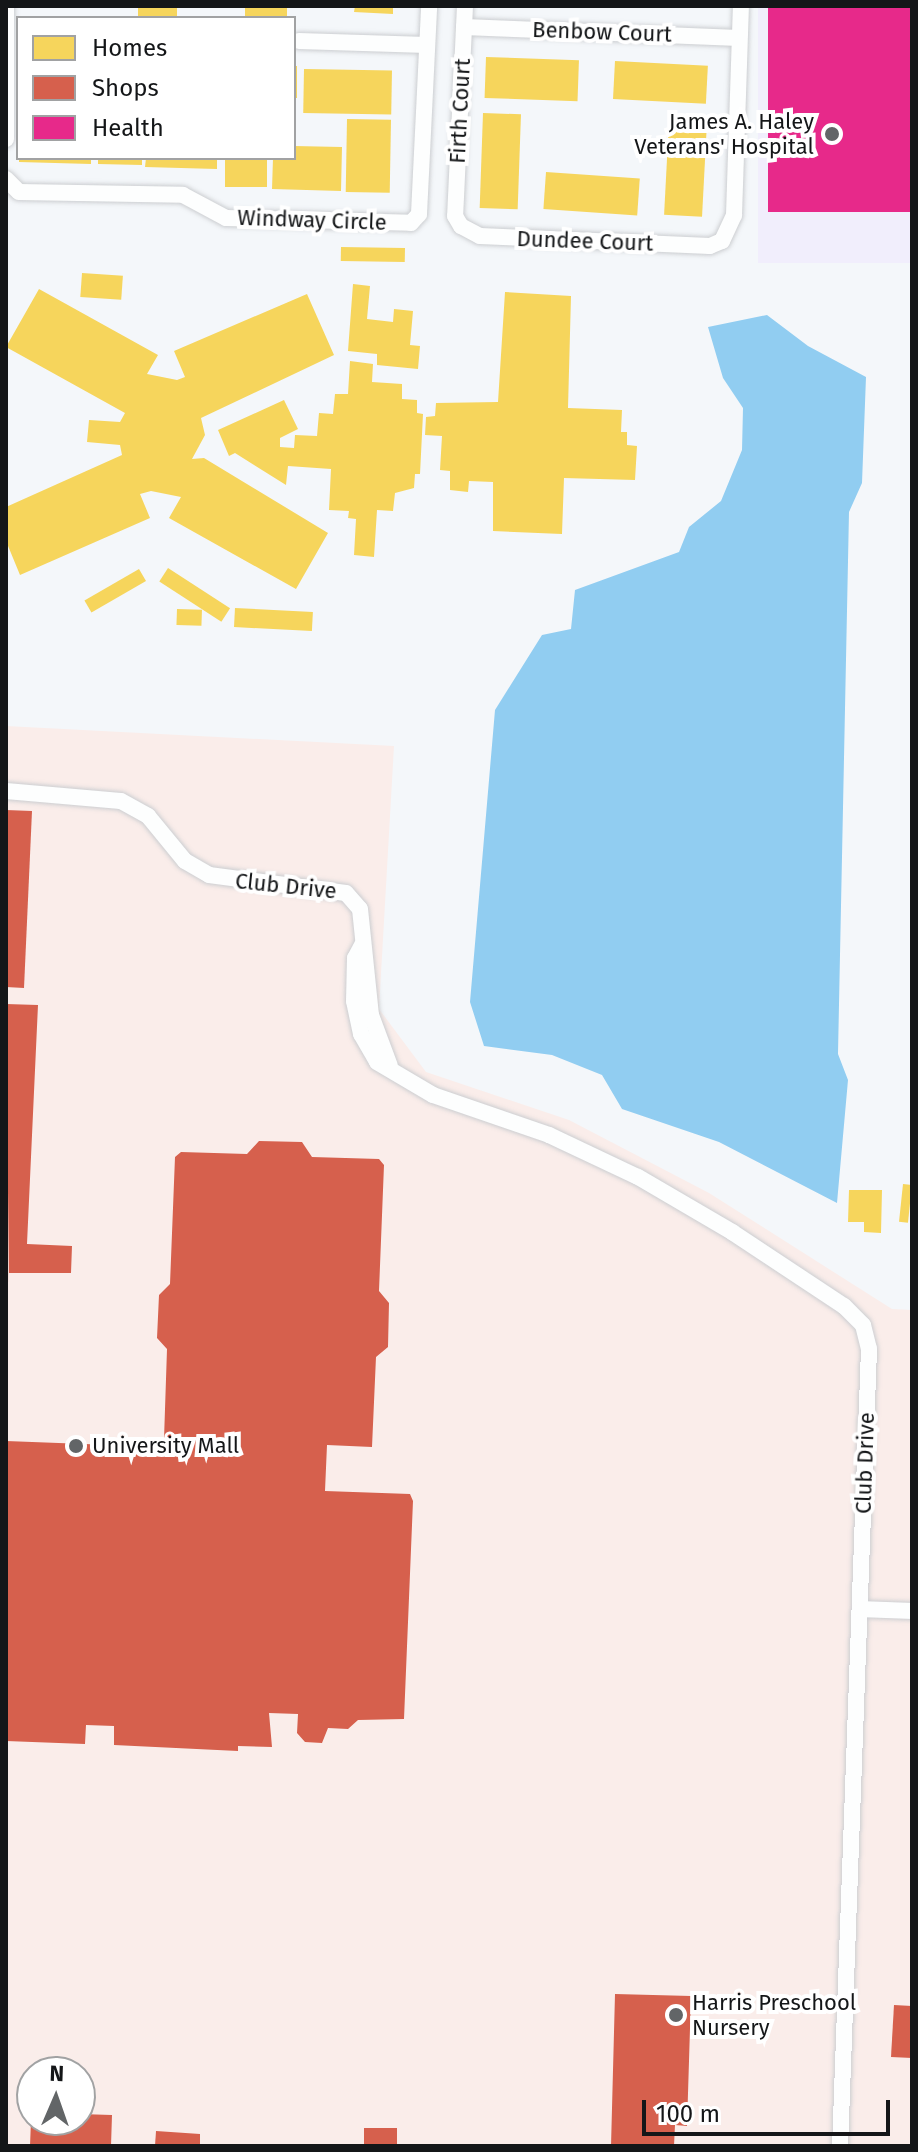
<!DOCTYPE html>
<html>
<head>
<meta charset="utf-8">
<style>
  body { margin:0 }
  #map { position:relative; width:918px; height:2152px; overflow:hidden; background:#f4f7fa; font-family:"Fira Sans",sans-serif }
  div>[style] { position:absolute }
  .commercial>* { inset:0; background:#faedea }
  .medical>* { inset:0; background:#f1eefc; transform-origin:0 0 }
  .water>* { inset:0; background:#91cdf1 }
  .homes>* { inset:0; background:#f6d55c; transform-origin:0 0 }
  .shops>* { inset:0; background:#d6604d; transform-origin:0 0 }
  .health>* { inset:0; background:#e7298a; transform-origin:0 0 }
  .roads { filter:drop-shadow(0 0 2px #ccced1) drop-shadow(0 0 2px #ccced1) }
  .minor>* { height:16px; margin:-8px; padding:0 8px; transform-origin:8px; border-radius:8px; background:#fdfefe }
  .dots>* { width:22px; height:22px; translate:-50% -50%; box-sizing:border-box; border:4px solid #fff; border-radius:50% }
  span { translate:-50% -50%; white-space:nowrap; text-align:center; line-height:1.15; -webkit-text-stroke:8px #fff; paint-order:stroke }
  .street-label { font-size:22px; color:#141618 }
  .poi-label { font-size:22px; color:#141618 }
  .right { translate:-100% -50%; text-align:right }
  .left { translate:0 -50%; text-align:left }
  .frame { position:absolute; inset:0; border:8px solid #141618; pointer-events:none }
  .legend { position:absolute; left:16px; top:16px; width:280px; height:144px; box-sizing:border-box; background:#fff; border:2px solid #a1a2a3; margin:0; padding:10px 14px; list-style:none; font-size:24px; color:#141618 }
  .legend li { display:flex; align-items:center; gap:16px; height:40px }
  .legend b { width:40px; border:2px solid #a1a2a3 }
  .north { position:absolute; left:16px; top:2056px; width:80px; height:80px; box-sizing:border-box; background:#fff; border:2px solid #a1a2a3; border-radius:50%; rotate:2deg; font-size:22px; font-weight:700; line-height:32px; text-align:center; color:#141618 }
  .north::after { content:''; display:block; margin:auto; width:28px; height:36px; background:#626567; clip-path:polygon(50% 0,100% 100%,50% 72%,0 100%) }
  .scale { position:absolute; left:642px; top:2100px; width:248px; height:36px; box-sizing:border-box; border:4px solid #141618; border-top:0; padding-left:10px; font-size:24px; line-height:28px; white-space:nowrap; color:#141618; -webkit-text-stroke:6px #fff; paint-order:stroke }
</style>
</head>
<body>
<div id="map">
  <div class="commercial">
    <div style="clip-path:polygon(evenodd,6px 726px,394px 746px,379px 1009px,426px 1072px,569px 1120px,709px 1193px,892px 1309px,912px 1310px,912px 2146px,6px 2146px,6px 726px,32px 2072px,80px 2072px,80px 2120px,32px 2120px,32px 2072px)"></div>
  </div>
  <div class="medical">
    <div style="left:758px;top:6px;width:154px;height:257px"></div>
  </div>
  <div class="water">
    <div style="clip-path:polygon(767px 315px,808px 346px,866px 377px,862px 483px,849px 512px,838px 1054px,848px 1080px,837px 1203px,719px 1142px,622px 1109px,602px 1075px,552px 1055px,484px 1046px,470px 1002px,495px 710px,542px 635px,571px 629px,575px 590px,679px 552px,689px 527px,721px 501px,742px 450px,743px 408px,723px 378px,708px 327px)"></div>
  </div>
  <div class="homes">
    <div style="left:138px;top:6px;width:39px;height:12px"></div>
    <div style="left:245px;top:6px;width:42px;height:12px"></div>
    <div style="clip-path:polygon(355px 6px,393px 6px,393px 14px,354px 12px)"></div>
    <div style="left:486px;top:57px;width:93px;height:41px;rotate:2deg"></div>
    <div style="left:615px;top:61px;width:93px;height:38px;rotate:3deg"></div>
    <div style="left:294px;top:66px;width:3px;height:32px"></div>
    <div style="left:304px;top:69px;width:88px;height:44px;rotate:1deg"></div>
    <div style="left:483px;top:113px;width:38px;height:95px;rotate:2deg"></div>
    <div style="left:347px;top:119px;width:44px;height:73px;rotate:1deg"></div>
    <div style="left:669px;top:121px;width:38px;height:94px;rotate:3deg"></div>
    <div style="clip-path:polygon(294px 146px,342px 147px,341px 191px,272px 189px,273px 158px,294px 158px)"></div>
    <div style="clip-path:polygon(19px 158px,91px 158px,91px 164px,19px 162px)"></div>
    <div style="clip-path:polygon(98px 158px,142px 158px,142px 165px,98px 164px)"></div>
    <div style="clip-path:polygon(146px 158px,217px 158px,217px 169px,145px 167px)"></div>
    <div style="left:225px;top:158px;width:42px;height:29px"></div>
    <div style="left:546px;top:172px;width:94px;height:37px;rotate:4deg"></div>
    <div style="left:341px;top:247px;width:64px;height:14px;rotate:1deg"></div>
    <div style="left:82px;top:273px;width:41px;height:24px;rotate:4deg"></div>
    <div style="clip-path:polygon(353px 284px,370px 286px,367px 319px,393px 322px,394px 309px,413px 311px,410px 345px,420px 346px,418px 369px,377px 365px,377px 354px,348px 351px)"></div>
    <div style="clip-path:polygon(39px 289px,158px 355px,147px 374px,177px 380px,185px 377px,174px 351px,307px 294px,334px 355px,201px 418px,205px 435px,192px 459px,204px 458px,328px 533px,296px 589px,169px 518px,181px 497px,151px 491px,140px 494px,150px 518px,20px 575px,6px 541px,6px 507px,122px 455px,120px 445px,87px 442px,89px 420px,120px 422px,125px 413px,6px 347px)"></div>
    <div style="clip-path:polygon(505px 292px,571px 296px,568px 408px,622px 410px,621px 432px,627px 432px,627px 445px,637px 446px,635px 480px,564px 478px,562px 534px,493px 531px,493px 482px,469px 481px,468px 492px,450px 490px,450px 471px,440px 470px,442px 436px,425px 435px,426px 417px,435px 416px,436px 403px,498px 402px)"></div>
    <div style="clip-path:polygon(350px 361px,373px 364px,372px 382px,402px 384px,402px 399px,417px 400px,417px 413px,423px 414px,420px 474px,415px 474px,414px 488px,395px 493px,393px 511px,377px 510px,374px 557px,354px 555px,356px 519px,348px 518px,349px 511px,329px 510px,331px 469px,288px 466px,286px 485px,235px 453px,229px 456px,218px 430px,284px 400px,298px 429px,280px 438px,280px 447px,294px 448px,295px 435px,317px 436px,319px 413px,333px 414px,335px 394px,348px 394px)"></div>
    <div style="left:168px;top:568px;width:74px;height:16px;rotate:33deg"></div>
    <div style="left:139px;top:569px;width:14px;height:63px;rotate:60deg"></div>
    <div style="left:235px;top:608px;width:78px;height:19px;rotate:3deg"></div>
    <div style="left:177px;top:609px;width:25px;height:16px;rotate:2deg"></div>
    <div style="left:903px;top:1184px;width:9px;height:38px;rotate:6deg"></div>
    <div style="clip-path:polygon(849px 1190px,882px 1190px,881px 1233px,864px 1232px,864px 1222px,848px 1222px)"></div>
  </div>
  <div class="shops">
    <div style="clip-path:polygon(6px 810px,32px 811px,24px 988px,6px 987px)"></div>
    <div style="clip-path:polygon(6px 1004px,38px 1005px,27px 1244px,72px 1246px,71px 1273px,9px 1273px,9px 1284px)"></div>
    <div style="clip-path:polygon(259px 1141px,302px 1142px,312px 1157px,379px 1159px,384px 1165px,379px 1291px,389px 1303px,388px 1347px,376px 1357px,372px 1447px,327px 1445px,325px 1491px,410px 1494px,413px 1501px,404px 1719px,358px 1720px,348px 1729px,328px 1728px,322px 1743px,305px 1742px,297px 1733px,298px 1714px,269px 1713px,272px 1747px,238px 1746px,238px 1751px,114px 1745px,114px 1726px,86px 1725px,85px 1744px,6px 1741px,6px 1441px,190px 1448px,190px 1440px,164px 1439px,167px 1349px,157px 1338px,159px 1295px,170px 1284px,175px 1157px,181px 1152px,247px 1154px)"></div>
    <div style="clip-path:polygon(615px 1994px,691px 1996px,687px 2126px,675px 2125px,674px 2146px,611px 2146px)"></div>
    <div style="clip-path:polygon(894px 2005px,912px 2006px,912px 2058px,891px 2057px)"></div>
    <div style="clip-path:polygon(80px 2114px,112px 2115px,111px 2146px,30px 2146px,31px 2120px,80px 2120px)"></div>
    <div style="left:364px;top:2128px;width:33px;height:18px"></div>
    <div style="clip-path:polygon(156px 2131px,200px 2134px,200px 2146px,155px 2146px)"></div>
  </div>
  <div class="health">
    <div style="left:768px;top:6px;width:144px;height:206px"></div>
  </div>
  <div class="roads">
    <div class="minor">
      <div style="left:6px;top:6px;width:133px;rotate:90deg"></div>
      <div style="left:465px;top:6px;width:210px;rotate:92.7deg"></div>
      <div style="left:455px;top:216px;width:12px;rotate:59deg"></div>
      <div style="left:461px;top:226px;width:21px;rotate:28deg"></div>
      <div style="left:480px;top:236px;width:230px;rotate:2.5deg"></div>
      <div style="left:710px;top:246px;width:13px;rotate:-23deg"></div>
      <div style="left:722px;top:241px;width:29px;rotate:-65deg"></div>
      <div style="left:734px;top:215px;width:209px;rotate:-88.1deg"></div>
      <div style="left:464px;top:27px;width:275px;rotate:2.3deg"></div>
      <div style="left:299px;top:41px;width:128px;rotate:1.8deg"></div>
      <div style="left:6px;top:179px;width:18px;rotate:45deg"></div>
      <div style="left:19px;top:192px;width:164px;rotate:1deg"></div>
      <div style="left:183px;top:195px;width:49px;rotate:28.1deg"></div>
      <div style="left:226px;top:218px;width:185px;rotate:1.5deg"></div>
      <div style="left:411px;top:223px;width:12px;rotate:-48deg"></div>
      <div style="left:419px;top:214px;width:208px;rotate:-87.2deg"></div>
      <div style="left:6px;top:791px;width:115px;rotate:5deg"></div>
      <div style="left:121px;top:801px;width:31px;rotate:29deg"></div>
      <div style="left:148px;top:816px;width:58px;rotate:50.6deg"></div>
      <div style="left:185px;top:861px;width:28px;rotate:30deg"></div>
      <div style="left:209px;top:875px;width:138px;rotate:7.5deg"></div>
      <div style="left:346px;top:893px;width:21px;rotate:49deg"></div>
      <div style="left:360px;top:909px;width:107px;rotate:84.1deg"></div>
      <div style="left:371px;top:1015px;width:54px;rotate:69.6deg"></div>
      <div style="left:362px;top:945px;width:15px;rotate:118deg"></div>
      <div style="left:355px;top:958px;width:43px;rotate:91.3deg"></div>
      <div style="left:354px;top:1001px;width:34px;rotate:78deg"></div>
      <div style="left:361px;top:1034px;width:32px;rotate:60deg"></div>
      <div style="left:377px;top:1062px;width:65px;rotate:30.5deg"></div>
      <div style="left:433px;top:1095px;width:123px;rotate:19deg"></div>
      <div style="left:549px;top:1135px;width:98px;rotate:25.3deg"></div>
      <div style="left:638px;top:1177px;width:109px;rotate:30.3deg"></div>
      <div style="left:732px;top:1232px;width:134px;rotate:33.5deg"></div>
      <div style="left:844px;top:1306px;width:27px;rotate:45deg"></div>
      <div style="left:863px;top:1325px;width:25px;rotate:76deg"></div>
      <div style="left:869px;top:1349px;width:798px;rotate:92.08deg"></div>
      <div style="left:860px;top:1609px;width:52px;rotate:2.2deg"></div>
    </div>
  </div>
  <div class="dots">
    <div style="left:832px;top:134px;background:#626567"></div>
    <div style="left:76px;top:1446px;background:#626567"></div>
    <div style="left:676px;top:2015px;background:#626567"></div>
  </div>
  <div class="street-label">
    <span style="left:602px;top:32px;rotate:2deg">Benbow Court</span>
    <span style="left:460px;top:111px;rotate:-87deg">Firth Court</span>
    <span style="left:312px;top:220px;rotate:2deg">Windway Circle</span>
    <span style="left:585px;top:241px;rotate:2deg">Dundee Court</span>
    <span style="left:286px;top:886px;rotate:6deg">Club Drive</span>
    <span style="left:865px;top:1463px;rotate:-88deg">Club Drive</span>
  </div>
  <div class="poi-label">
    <span class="right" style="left:814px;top:134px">James A. Haley<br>Veterans' Hospital</span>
    <span class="left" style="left:92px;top:1446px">University Mall</span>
    <span class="left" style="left:692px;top:2015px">Harris Preschool<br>Nursery</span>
  </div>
  <div class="frame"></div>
  <ul class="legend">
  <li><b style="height:22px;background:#f6d55c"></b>Homes</li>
  <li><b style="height:22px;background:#d6604d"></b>Shops</li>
  <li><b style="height:22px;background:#e7298a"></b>Health</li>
  </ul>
  <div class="north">N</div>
  <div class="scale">100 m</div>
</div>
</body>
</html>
